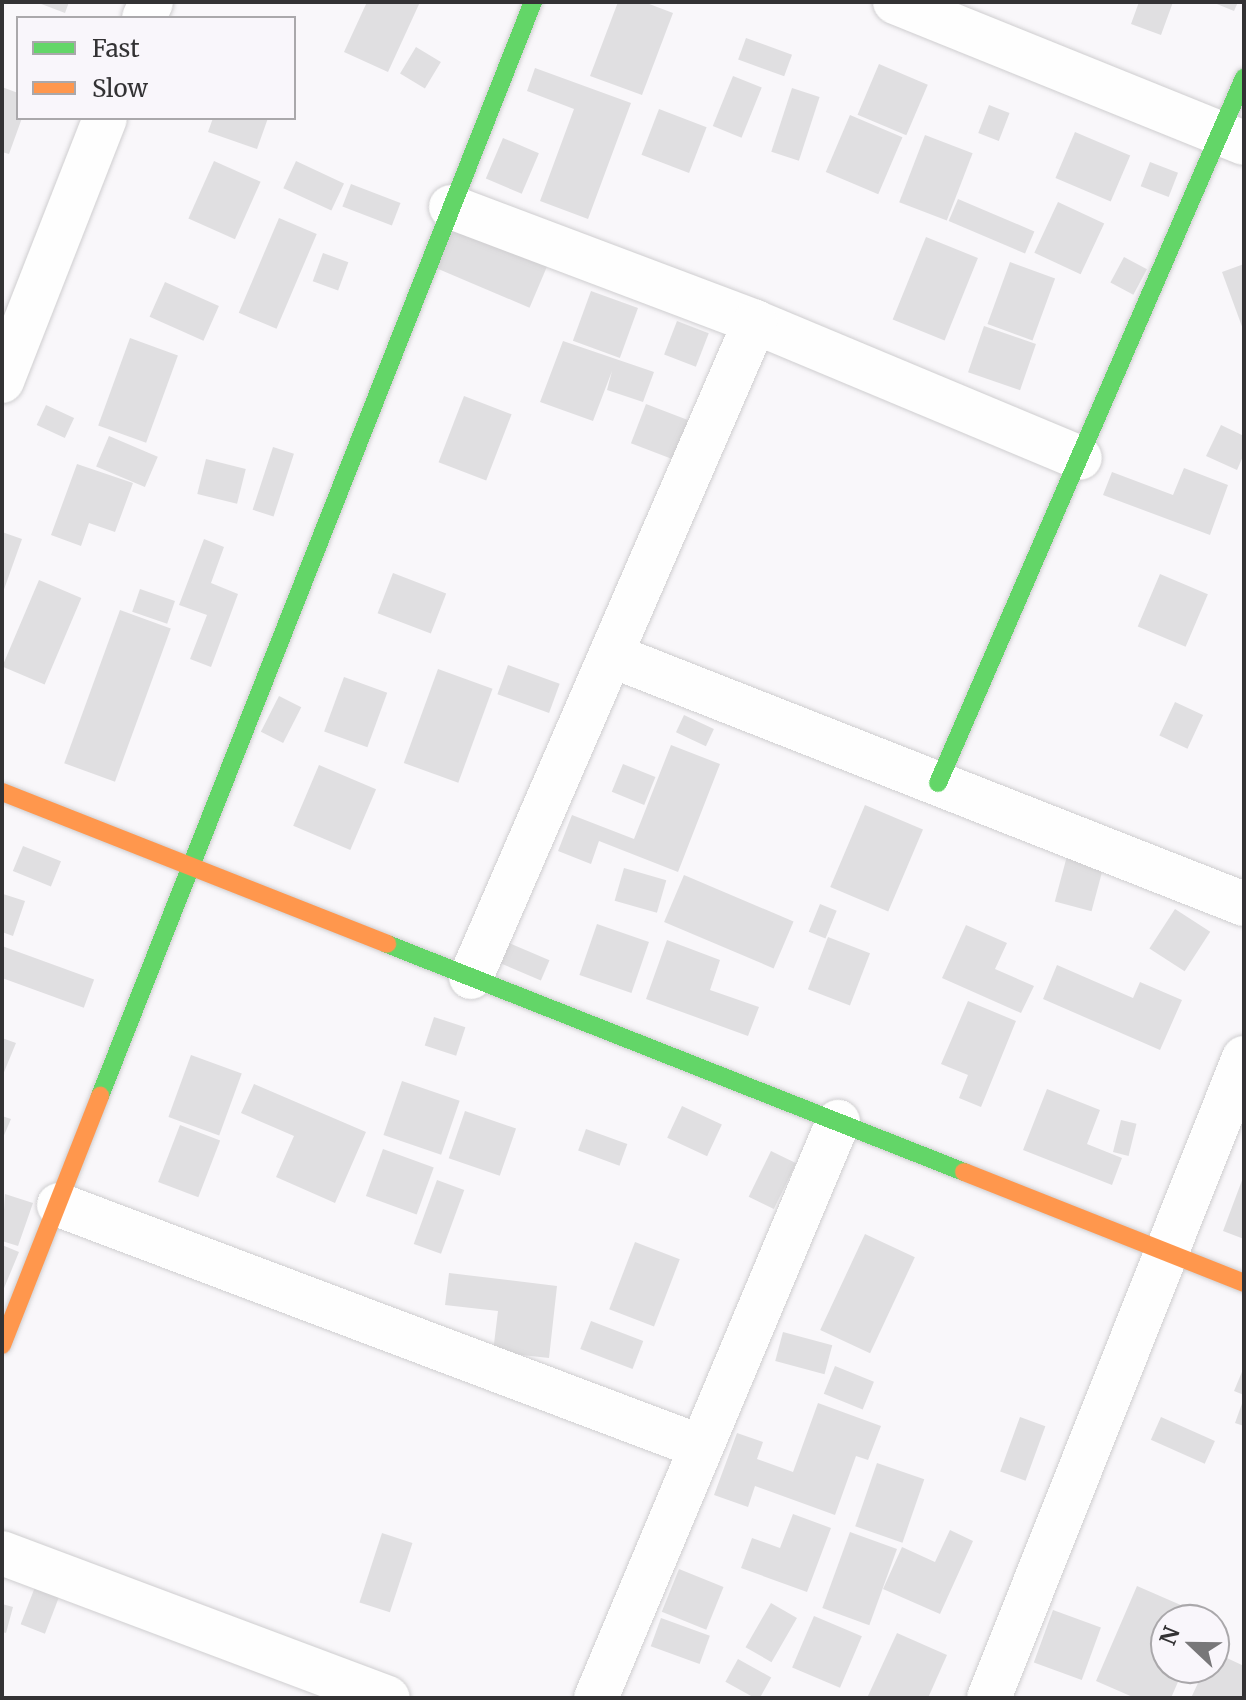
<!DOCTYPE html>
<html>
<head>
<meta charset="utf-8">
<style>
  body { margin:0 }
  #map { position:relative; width:1246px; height:1700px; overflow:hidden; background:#f9f7fa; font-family:Merriweather,serif }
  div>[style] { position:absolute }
  .building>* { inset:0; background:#e0dfe1; transform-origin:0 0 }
  .roads { filter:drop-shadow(0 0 2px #cfced0) drop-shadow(0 0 2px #cfced0) }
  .street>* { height:44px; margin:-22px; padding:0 22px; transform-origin:22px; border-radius:22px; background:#fefefe }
  .fast>* { height:18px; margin:-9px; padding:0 9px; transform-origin:9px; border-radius:9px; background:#63d668 }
  .slow>* { height:18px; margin:-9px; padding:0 9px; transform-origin:9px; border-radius:9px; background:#ff974d }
  span { translate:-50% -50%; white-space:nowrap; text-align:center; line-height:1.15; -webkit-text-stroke:7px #f9f6fb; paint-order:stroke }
  .frame { position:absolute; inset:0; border:4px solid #333234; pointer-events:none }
  .legend { position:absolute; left:16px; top:16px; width:280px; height:104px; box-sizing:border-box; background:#f9f6fb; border:2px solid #aaa8ab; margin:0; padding:10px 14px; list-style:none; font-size:24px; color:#333234 }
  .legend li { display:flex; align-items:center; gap:16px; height:40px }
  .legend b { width:40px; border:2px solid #aaa8ab }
  .north { position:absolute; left:1150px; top:1604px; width:80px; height:80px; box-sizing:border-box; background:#f9f6fb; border:2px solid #aaa8ab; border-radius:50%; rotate:292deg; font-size:22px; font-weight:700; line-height:32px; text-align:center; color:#333234 }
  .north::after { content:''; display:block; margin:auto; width:28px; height:36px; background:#787779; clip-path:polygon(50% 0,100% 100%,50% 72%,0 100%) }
</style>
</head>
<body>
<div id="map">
  <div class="building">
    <div style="clip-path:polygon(36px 2px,69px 2px,65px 13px)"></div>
    <div style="clip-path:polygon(367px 2px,420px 2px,388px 72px,344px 52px)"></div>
    <div style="clip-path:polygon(618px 2px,644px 2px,673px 13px,642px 95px,590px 76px)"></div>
    <div style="clip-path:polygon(1139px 2px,1173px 2px,1161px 35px,1131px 24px)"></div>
    <div style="clip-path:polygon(1212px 2px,1238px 2px,1234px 11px)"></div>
    <div style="left:746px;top:38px;width:49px;height:23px;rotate:20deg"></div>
    <div style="left:416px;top:47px;width:29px;height:31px;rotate:31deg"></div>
    <div style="left:879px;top:64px;width:53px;height:55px;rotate:23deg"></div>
    <div style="clip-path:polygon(535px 68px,631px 103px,588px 219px,540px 201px,574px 109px,527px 91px)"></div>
    <div style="left:733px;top:76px;width:31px;height:54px;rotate:22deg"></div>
    <div style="clip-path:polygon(2px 87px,18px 93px,18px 118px,22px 118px,9px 154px,2px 152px)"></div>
    <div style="left:792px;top:88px;width:29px;height:67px;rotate:18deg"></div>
    <div style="left:989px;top:105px;width:22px;height:30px;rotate:21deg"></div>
    <div style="left:659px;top:109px;width:51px;height:49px;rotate:21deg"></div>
    <div style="left:850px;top:115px;width:57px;height:62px;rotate:23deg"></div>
    <div style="clip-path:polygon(213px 118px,268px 118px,257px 149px,208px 132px)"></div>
    <div style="left:1075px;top:132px;width:60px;height:50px;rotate:23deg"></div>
    <div style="left:925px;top:135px;width:51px;height:72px;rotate:21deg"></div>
    <div style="left:503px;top:138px;width:39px;height:44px;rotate:23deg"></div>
    <div style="left:214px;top:161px;width:51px;height:63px;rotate:24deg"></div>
    <div style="left:296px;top:161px;width:53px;height:30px;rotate:25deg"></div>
    <div style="left:1150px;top:162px;width:30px;height:26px;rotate:21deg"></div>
    <div style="left:351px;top:184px;width:53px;height:24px;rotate:21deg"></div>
    <div style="left:958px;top:199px;width:83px;height:24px;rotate:23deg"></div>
    <div style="left:1058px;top:202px;width:51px;height:56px;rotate:25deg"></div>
    <div style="left:460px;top:213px;width:101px;height:60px;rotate:23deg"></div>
    <div style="left:279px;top:218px;width:41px;height:103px;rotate:23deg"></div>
    <div style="left:926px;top:237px;width:56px;height:89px;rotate:22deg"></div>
    <div style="left:323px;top:253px;width:27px;height:30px;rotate:20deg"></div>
    <div style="left:1124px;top:257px;width:26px;height:29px;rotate:28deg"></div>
    <div style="left:1010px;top:262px;width:48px;height:66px;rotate:20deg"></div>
    <div style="clip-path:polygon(1244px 264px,1244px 332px,1222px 272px)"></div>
    <div style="left:165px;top:282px;width:59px;height:38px;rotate:24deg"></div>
    <div style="left:591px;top:291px;width:50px;height:53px;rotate:20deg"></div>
    <div style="left:677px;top:321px;width:34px;height:36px;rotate:21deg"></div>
    <div style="left:984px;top:326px;width:55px;height:49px;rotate:19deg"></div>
    <div style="left:130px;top:338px;width:51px;height:93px;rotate:20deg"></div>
    <div style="clip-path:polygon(563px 341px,654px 372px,643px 402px,607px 390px,612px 371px,593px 421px,540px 402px)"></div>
    <div style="left:464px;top:396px;width:51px;height:71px;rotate:21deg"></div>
    <div style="left:646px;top:404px;width:56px;height:42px;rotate:21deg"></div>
    <div style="left:46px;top:405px;width:31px;height:22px;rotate:25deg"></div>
    <div style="clip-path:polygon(1221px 425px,1244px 436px,1244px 454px,1237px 470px,1206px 456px)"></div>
    <div style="left:109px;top:436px;width:53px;height:33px;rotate:23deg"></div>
    <div style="left:273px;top:447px;width:22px;height:66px;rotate:18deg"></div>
    <div style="left:206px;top:459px;width:41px;height:36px;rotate:14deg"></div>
    <div style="clip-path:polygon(77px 464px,133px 483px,115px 532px,89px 523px,81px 546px,51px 535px)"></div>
    <div style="clip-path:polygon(1184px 468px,1228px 485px,1210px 535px,1103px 495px,1112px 472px,1173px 495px)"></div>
    <div style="clip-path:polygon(2px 532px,22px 539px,2px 595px)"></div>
    <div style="clip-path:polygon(204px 539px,224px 547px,211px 583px,238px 594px,211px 667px,190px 659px,207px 615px,179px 605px)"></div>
    <div style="left:393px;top:573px;width:57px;height:43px;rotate:21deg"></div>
    <div style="left:1160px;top:574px;width:52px;height:57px;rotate:23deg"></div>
    <div style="left:39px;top:580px;width:46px;height:94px;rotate:23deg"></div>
    <div style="left:140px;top:589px;width:37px;height:24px;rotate:19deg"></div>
    <div style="left:120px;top:610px;width:54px;height:163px;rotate:20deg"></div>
    <div style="left:508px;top:665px;width:55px;height:31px;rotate:20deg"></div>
    <div style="left:438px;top:669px;width:58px;height:100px;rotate:20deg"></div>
    <div style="left:344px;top:677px;width:46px;height:58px;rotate:20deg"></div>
    <div style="left:279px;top:696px;width:25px;height:40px;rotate:27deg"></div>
    <div style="left:1175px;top:702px;width:31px;height:37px;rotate:25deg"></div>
    <div style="left:684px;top:715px;width:33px;height:19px;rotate:25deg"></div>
    <div style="clip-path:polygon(671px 745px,720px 764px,678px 872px,599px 841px,591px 864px,558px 851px,572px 815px,634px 839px)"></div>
    <div style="left:623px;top:764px;width:35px;height:30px;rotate:22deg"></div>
    <div style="left:319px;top:765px;width:62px;height:66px;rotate:23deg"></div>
    <div style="left:865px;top:805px;width:63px;height:89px;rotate:23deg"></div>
    <div style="left:23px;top:846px;width:41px;height:27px;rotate:22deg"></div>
    <div style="left:1067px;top:856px;width:38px;height:47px;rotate:15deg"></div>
    <div style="left:624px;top:868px;width:44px;height:34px;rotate:16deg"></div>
    <div style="left:684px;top:875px;width:119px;height:51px;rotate:23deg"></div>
    <div style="clip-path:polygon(3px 894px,25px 901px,13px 936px,2px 932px)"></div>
    <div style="left:820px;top:904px;width:18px;height:30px;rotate:22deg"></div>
    <div style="left:1175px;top:909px;width:42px;height:47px;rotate:33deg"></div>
    <div style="left:597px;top:924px;width:55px;height:54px;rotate:19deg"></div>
    <div style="clip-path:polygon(966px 925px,1007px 943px,995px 969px,1034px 986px,1021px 1013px,942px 978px)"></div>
    <div style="left:828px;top:937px;width:45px;height:56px;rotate:21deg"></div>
    <div style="clip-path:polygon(667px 940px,720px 960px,710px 990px,759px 1007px,748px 1036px,646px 999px)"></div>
    <div style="left:509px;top:943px;width:44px;height:22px;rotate:23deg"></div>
    <div style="left:2px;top:946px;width:98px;height:30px;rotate:20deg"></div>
    <div style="clip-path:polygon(1057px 965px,1133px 998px,1140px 982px,1182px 1000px,1160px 1050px,1043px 999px)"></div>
    <div style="clip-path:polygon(968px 1001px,1016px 1021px,981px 1107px,959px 1098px,968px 1075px,941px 1064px)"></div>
    <div style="left:434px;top:1017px;width:33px;height:30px;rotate:18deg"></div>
    <div style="clip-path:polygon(2px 1038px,16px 1043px,2px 1077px)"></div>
    <div style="left:191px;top:1055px;width:54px;height:66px;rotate:20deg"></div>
    <div style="left:402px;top:1081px;width:61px;height:57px;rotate:19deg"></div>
    <div style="clip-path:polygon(254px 1084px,366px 1132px,335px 1203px,276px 1177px,294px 1136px,241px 1113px)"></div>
    <div style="clip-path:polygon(1047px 1089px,1100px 1110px,1087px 1144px,1122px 1158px,1112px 1185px,1023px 1150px)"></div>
    <div style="left:682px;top:1106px;width:44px;height:35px;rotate:25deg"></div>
    <div style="left:465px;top:1111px;width:54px;height:50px;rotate:19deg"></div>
    <div style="clip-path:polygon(2px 1116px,11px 1119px,2px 1140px)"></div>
    <div style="left:1121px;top:1120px;width:16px;height:33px;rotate:14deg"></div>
    <div style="left:180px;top:1125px;width:43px;height:61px;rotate:21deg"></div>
    <div style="left:586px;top:1129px;width:44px;height:23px;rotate:20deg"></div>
    <div style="left:383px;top:1149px;width:54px;height:50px;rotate:20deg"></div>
    <div style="left:771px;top:1151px;width:28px;height:51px;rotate:26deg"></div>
    <div style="clip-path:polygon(1244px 1175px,1244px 1239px,1223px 1231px)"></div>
    <div style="left:437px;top:1180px;width:29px;height:68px;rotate:20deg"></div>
    <div style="clip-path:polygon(5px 1194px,33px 1203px,18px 1246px,2px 1241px)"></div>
    <div style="left:865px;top:1234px;width:55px;height:106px;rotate:25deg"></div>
    <div style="left:635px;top:1242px;width:48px;height:72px;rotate:21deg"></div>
    <div style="clip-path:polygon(2px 1245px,19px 1252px,2px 1293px)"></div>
    <div style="clip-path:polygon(449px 1273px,557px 1286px,549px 1358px,493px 1352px,498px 1311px,445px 1305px)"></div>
    <div style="left:591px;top:1321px;width:56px;height:30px;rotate:21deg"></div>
    <div style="left:783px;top:1332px;width:51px;height:30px;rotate:15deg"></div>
    <div style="left:835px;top:1366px;width:42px;height:30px;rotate:22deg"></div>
    <div style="clip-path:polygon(1244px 1367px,1244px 1395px,1234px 1391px)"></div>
    <div style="clip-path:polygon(1244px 1398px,1244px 1426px,1235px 1423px)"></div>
    <div style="clip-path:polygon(818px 1403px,881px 1426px,868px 1460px,856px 1456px,835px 1515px,755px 1486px,748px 1507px,714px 1495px,737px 1433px,763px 1442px,757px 1459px,793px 1472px)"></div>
    <div style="left:1020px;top:1417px;width:27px;height:58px;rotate:20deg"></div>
    <div style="left:1161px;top:1417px;width:59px;height:25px;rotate:24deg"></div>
    <div style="left:877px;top:1463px;width:50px;height:67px;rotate:19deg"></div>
    <div style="clip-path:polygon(793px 1514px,831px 1528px,807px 1592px,741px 1568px,752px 1538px,780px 1548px)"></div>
    <div style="clip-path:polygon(950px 1530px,973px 1541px,940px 1614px,883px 1589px,902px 1547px,935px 1562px)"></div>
    <div style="left:850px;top:1532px;width:50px;height:81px;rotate:20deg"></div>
    <div style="left:382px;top:1533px;width:32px;height:73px;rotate:18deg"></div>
    <div style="left:679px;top:1569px;width:48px;height:46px;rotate:22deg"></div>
    <div style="clip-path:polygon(1137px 1586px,1206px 1616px,1204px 1620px,1166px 1620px,1166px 1668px,1184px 1668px,1171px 1698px,1135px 1698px,1096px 1681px)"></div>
    <div style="left:35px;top:1587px;width:26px;height:40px;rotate:21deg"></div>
    <div style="left:771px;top:1603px;width:30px;height:51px;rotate:30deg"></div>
    <div style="clip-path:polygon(2px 1604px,13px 1607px,6px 1633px,2px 1632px)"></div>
    <div style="left:1053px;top:1610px;width:51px;height:56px;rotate:20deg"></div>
    <div style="left:814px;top:1616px;width:52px;height:56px;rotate:23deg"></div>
    <div style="left:661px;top:1618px;width:52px;height:30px;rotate:20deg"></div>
    <div style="clip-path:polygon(897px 1633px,947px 1655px,928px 1698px,867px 1698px)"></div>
    <div style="clip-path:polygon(1214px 1652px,1244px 1666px,1244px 1698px,1191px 1698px,1205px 1668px,1214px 1668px)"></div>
    <div style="left:738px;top:1659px;width:38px;height:26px;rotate:29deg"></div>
  </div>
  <div class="roads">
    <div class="street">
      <div style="left:895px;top:2px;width:376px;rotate:22deg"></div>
      <div style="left:144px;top:18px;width:17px;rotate:-66deg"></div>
      <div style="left:451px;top:207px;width:325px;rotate:20.7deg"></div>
      <div style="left:755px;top:322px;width:352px;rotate:22.7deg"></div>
      <div style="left:2px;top:381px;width:282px;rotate:-68.6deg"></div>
      <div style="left:613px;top:656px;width:678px;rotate:21.46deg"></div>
      <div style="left:471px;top:977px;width:714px;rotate:-66.56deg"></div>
      <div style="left:59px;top:1205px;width:686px;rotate:20.65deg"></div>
      <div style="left:2px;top:1553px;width:412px;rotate:20.6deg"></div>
      <div style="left:596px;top:1698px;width:625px;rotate:-67.21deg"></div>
      <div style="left:989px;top:1698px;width:689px;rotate:-68.28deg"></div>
    </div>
    <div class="fast">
      <div style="left:938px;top:783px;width:769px;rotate:-66.54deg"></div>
      <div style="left:387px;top:944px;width:620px;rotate:21.56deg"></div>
      <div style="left:100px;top:1096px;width:1177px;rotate:-68.41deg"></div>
    </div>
    <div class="slow">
      <div style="left:2px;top:792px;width:414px;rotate:21.5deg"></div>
      <div style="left:964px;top:1172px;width:301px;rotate:21.6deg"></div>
      <div style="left:2px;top:1345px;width:268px;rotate:-68.5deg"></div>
    </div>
  </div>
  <div class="frame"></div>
  <ul class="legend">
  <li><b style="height:10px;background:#63d668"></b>Fast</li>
  <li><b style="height:10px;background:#ff974d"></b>Slow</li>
  </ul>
  <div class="north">N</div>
</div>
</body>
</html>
